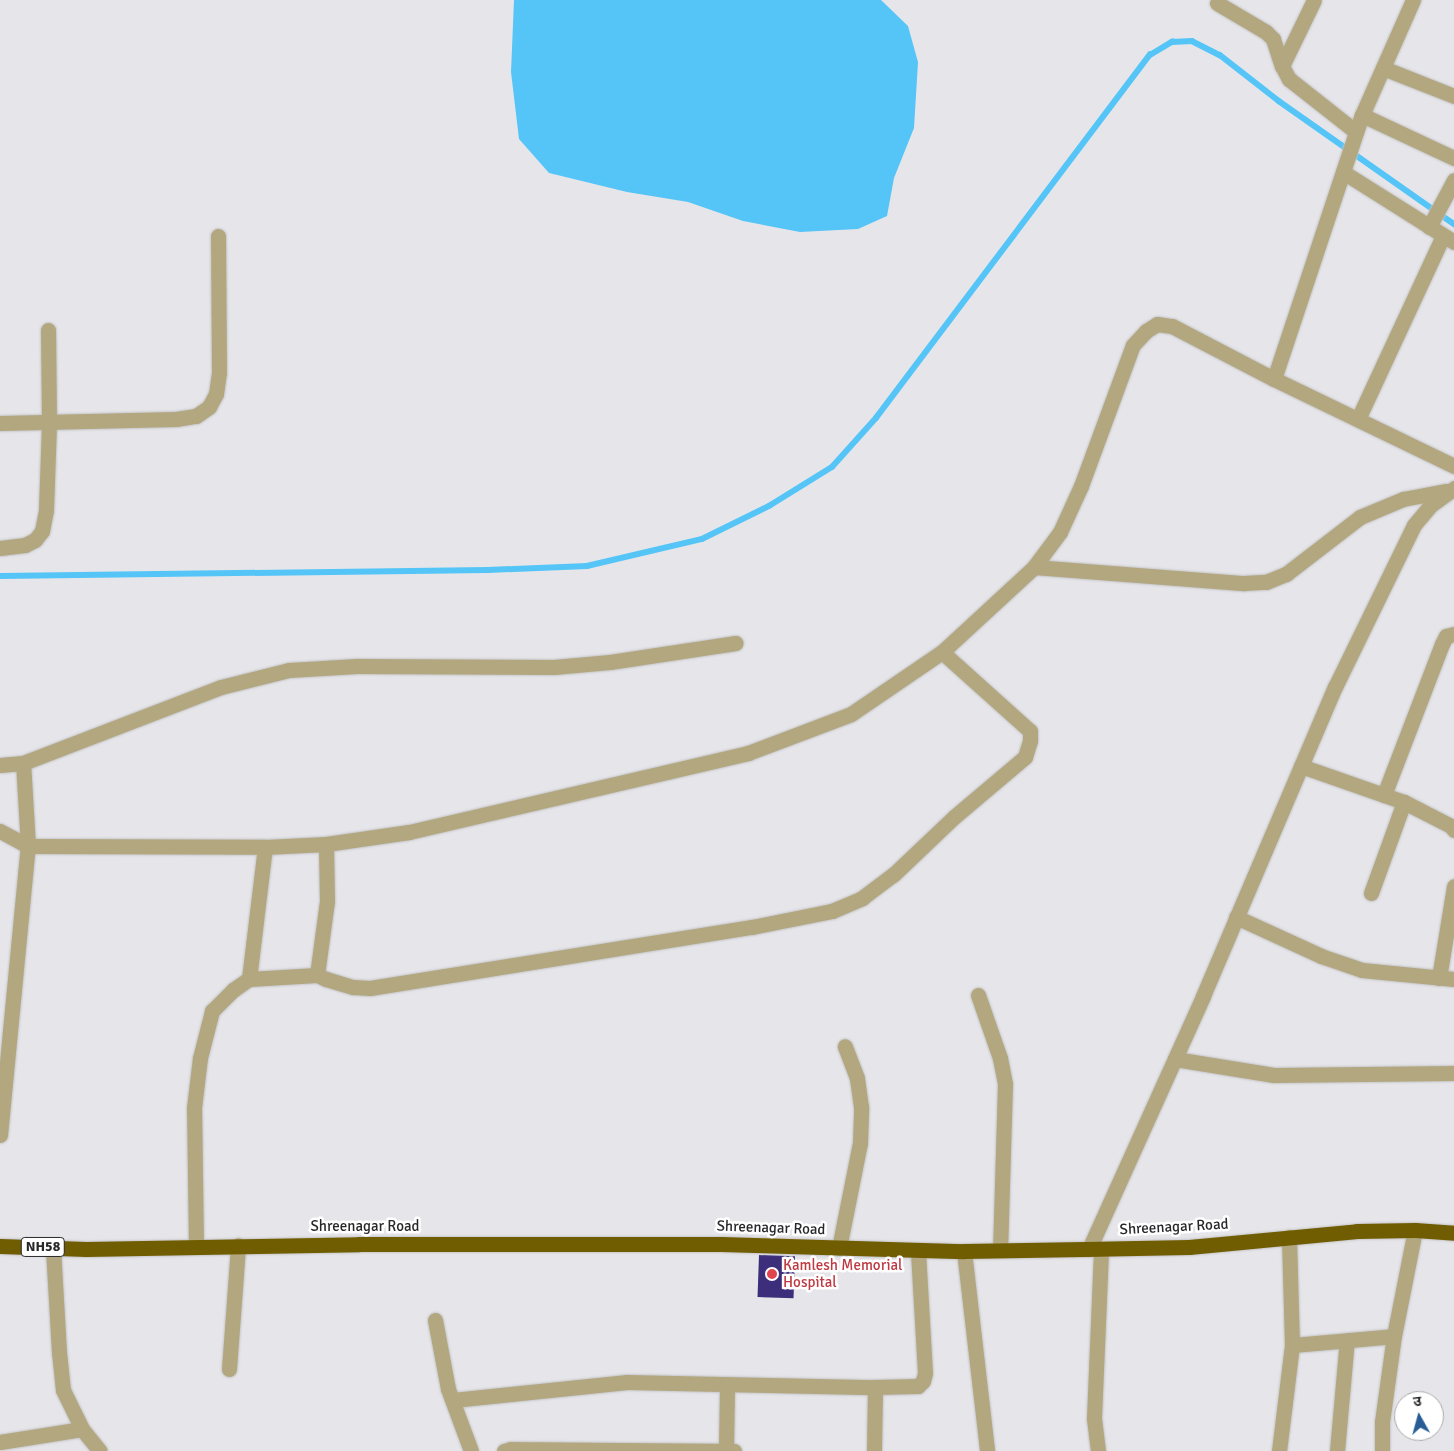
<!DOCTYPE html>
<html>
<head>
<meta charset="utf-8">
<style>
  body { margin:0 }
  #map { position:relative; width:1454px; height:1451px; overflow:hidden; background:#e6e6ea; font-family:Signika,"Noto Sans Devanagari",sans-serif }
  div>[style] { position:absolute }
  .water>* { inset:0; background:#55c5f7 }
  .stream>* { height:5.5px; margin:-2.75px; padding:0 2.75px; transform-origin:2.75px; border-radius:2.75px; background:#55c5f7 }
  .building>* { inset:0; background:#3c2e7a; transform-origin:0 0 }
  .roads { filter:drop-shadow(0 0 1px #c4c4c7) drop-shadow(0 0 1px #c4c4c7) }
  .minor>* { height:15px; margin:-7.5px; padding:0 7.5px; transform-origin:7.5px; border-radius:7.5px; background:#b2a77f }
  .highway>* { height:15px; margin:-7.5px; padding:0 7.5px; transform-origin:7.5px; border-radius:7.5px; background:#715d01 }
  .dots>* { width:14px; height:14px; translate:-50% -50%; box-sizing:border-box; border:2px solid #fff; border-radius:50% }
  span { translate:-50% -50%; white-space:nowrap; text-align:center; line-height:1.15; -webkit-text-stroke:5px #fff; paint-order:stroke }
  .shield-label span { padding:1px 4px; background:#fff; border:1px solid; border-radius:4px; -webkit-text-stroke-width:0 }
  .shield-label { font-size:14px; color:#28282a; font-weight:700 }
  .street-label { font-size:15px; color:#28282a }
  .health-label { font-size:15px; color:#be3a42 }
  .left { translate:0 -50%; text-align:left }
  .north { position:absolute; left:1394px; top:1391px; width:50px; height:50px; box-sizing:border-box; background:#fff; border:1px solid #a9a9aa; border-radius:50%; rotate:353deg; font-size:14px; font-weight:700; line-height:20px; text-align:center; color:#28282a }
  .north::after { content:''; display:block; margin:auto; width:18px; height:22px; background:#275d95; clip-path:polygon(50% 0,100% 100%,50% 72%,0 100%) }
</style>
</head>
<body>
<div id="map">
  <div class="water">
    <div style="clip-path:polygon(514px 0,881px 0,908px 26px,918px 62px,914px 128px,894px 178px,887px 216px,858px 229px,800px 232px,743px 221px,688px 202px,627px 192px,549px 173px,519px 139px,511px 72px)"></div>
  </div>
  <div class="stream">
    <div style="left:0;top:576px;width:488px;rotate:-0.7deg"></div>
    <div style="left:488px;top:570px;width:99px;rotate:-2.3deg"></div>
    <div style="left:587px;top:566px;width:118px;rotate:-13.2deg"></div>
    <div style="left:702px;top:539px;width:75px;rotate:-26.2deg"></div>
    <div style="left:769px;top:506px;width:74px;rotate:-31.8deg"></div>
    <div style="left:832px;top:467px;width:66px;rotate:-48.1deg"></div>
    <div style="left:876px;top:418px;width:455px;rotate:-53deg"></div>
    <div style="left:1150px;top:55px;width:26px;rotate:-31deg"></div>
    <div style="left:1172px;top:42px;width:20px;rotate:-3deg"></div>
    <div style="left:1192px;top:41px;width:31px;rotate:27deg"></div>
    <div style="left:1220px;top:55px;width:75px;rotate:37.9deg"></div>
    <div style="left:1279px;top:101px;width:214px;rotate:35.1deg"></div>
  </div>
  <div class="building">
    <div style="left:759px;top:1255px;width:36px;height:42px;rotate:2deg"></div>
  </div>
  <div class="roads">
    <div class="minor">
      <div style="left:1217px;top:3px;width:57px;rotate:30.6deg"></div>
      <div style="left:1266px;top:32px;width:10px;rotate:45deg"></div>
      <div style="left:1273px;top:39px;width:28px;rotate:72deg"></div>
      <div style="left:1282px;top:66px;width:15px;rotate:62deg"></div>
      <div style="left:1289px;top:79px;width:85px;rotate:38.3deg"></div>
      <div style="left:1282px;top:66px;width:73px;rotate:-64.1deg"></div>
      <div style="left:1383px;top:68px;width:76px;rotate:21.5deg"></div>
      <div style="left:1362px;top:115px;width:102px;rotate:25.1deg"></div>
      <div style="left:1343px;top:172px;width:131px;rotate:32.2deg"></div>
      <div style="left:1429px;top:227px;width:53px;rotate:-62deg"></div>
      <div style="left:1274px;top:379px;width:278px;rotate:-71.6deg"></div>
      <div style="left:1362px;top:115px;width:126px;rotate:-66.1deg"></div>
      <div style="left:1358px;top:419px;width:202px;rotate:-65.1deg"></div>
      <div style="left:0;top:423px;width:176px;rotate:-1.3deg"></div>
      <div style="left:176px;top:419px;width:20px;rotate:-9deg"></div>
      <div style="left:196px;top:416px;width:16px;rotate:-35deg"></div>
      <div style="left:209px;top:407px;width:15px;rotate:-62deg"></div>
      <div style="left:216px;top:394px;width:22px;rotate:-82deg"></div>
      <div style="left:219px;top:372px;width:136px;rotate:-90.4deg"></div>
      <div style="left:0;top:548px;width:25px;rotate:-7deg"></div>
      <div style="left:25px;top:545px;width:11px;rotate:-27deg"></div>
      <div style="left:35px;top:540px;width:11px;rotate:-52deg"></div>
      <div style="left:42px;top:531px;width:21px;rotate:-79deg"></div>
      <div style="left:46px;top:510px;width:88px;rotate:-88deg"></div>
      <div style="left:49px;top:422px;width:92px;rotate:-90.6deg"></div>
      <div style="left:1034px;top:567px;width:211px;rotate:4.4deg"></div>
      <div style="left:1244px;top:583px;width:22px;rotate:-3deg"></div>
      <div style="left:1266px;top:582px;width:22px;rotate:-22deg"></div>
      <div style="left:1286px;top:574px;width:93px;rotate:-37.6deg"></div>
      <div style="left:1360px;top:517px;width:47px;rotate:-22.7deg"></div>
      <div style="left:1403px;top:499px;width:44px;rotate:-10.5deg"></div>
      <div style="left:0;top:765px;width:23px;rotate:-5deg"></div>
      <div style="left:23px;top:763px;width:212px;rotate:-21deg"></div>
      <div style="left:221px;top:687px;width:70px;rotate:-14deg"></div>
      <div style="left:289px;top:670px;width:68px;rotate:-3.4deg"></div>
      <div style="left:357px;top:666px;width:197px;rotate:0.3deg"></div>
      <div style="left:554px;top:667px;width:56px;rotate:-5.1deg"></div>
      <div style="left:610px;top:662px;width:127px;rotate:-8.6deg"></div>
      <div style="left:1301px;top:766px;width:109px;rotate:19.3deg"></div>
      <div style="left:1404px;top:802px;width:53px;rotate:27.1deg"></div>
      <div style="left:1451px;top:826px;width:5px;rotate:53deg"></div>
      <div style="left:1384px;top:795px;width:162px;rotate:-69deg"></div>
      <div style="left:1442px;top:644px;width:9px;rotate:-63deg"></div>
      <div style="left:1446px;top:636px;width:8px;rotate:-14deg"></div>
      <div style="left:0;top:831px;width:32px;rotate:28deg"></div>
      <div style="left:28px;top:846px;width:237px;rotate:0.2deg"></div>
      <div style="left:265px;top:847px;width:61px;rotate:-2.8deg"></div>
      <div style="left:326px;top:844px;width:84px;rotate:-8.2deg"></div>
      <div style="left:409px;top:832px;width:348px;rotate:-13.1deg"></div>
      <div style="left:748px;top:753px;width:110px;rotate:-20.7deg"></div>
      <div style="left:851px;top:714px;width:110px;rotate:-34.3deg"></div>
      <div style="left:942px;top:652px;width:125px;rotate:-42.7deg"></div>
      <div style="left:1034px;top:567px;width:44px;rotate:-53.4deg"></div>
      <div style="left:1060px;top:532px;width:51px;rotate:-65.5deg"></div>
      <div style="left:1081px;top:486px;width:150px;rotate:-69.8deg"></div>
      <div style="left:1133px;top:345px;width:19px;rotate:-47deg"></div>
      <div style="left:1146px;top:331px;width:13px;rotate:-32deg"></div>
      <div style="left:1157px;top:324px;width:15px;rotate:8deg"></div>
      <div style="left:1172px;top:326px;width:115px;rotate:27.5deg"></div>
      <div style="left:1274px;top:379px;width:200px;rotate:25.8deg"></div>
      <div style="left:1371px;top:893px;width:97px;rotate:-70.1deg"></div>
      <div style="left:1236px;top:917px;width:94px;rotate:24.6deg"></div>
      <div style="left:1321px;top:956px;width:43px;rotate:18.9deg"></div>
      <div style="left:1362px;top:970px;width:92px;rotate:5.6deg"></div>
      <div style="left:317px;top:975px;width:75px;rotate:-82.3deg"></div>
      <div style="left:327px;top:901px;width:57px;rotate:-91deg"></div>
      <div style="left:1439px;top:978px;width:93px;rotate:-80.7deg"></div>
      <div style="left:249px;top:979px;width:133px;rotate:-83.1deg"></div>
      <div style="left:978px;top:995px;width:67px;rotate:70.8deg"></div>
      <div style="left:1000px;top:1058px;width:26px;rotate:79deg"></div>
      <div style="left:1005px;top:1084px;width:166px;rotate:91.7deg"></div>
      <div style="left:1175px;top:1059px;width:100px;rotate:9.2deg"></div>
      <div style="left:1274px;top:1075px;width:180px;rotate:-0.6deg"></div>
      <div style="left:0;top:1135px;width:290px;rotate:-84.5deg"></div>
      <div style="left:28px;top:846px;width:83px;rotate:-93.4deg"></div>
      <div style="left:196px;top:1246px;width:138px;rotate:-90.8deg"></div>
      <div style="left:194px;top:1108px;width:50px;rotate:-83.2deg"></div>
      <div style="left:200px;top:1058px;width:49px;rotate:-75.7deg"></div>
      <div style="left:212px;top:1011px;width:30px;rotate:-45deg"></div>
      <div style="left:233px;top:990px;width:19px;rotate:-35deg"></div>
      <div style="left:249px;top:979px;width:68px;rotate:-3.4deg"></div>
      <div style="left:317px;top:975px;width:10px;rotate:24deg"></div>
      <div style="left:326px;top:979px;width:28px;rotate:17deg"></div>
      <div style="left:353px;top:987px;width:17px;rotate:3deg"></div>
      <div style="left:370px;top:988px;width:387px;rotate:-9.1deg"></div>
      <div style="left:752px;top:927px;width:82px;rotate:-11.3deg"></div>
      <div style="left:832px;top:911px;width:33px;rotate:-23deg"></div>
      <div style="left:862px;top:898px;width:39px;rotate:-37deg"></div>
      <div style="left:893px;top:875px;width:84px;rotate:-43.6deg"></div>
      <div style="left:954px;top:817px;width:93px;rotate:-40.2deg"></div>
      <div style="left:1025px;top:757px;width:17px;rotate:-73deg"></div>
      <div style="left:1030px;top:741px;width:10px;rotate:-90deg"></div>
      <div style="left:1030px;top:731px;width:118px;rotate:-138.1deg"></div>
      <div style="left:53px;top:1248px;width:104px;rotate:86.7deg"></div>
      <div style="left:59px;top:1352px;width:38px;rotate:84deg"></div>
      <div style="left:63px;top:1390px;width:43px;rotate:64deg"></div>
      <div style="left:82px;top:1429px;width:28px;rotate:51deg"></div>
      <div style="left:839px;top:1248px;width:107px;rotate:-78.7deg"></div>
      <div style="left:860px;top:1143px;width:36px;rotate:-88deg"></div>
      <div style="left:861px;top:1107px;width:29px;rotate:-98deg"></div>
      <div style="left:857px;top:1078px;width:34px;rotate:-111deg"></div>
      <div style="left:1089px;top:1249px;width:277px;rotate:-65.7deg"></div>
      <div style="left:1203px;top:996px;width:336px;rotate:-66.9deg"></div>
      <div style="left:1335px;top:687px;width:180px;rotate:-64deg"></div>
      <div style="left:1414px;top:525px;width:26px;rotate:-50deg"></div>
      <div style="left:1431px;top:505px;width:29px;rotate:-36deg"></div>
      <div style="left:964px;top:1251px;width:201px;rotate:83.4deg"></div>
      <div style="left:435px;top:1320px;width:70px;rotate:79.3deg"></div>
      <div style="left:448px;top:1389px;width:66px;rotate:69.6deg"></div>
      <div style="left:1292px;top:1345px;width:102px;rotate:-5deg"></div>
      <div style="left:229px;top:1369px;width:124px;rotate:-85.8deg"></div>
      <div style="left:453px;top:1400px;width:175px;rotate:-5.9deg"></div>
      <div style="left:627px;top:1382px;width:248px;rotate:1.2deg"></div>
      <div style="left:875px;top:1387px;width:43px;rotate:-1.3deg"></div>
      <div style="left:918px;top:1386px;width:7px;rotate:-45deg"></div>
      <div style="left:923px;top:1381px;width:8px;rotate:-76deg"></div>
      <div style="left:925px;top:1373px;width:123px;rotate:-93.3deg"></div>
      <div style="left:0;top:1442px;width:83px;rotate:-9deg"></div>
      <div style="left:504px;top:1451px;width:7px;rotate:-16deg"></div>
      <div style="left:511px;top:1449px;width:223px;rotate:0.5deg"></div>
      <div style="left:726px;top:1451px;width:66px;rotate:-89.1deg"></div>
      <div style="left:874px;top:1451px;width:64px;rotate:-89.1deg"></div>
      <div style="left:1098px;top:1451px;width:33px;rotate:-97deg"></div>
      <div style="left:1094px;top:1418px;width:169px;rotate:-87.6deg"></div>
      <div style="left:1279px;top:1451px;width:107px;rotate:-83deg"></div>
      <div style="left:1292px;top:1345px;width:108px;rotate:-91.6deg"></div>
      <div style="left:1337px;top:1451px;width:111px;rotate:-84.9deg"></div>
      <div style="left:1382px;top:1451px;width:29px;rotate:-90deg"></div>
      <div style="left:1382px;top:1422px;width:87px;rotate:-82.1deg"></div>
      <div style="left:1394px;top:1336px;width:108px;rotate:-78.8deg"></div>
    </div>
    <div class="highway">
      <div style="left:0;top:1246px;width:86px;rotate:2deg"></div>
      <div style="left:86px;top:1249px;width:273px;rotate:-1deg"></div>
      <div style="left:359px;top:1244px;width:362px"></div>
      <div style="left:721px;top:1244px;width:243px;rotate:1.7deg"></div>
      <div style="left:964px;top:1251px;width:225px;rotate:-1deg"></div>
      <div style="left:1189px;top:1247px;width:169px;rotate:-5.4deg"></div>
      <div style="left:1357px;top:1231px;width:58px;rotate:-1deg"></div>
      <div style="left:1415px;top:1230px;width:39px;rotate:4deg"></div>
    </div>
  </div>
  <div class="dots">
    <div style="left:772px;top:1274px;background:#e0444e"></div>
  </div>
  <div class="shield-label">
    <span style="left:43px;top:1247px">NH58</span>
  </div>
  <div class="street-label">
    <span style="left:365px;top:1227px">Shreenagar Road</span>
    <span style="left:1174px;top:1227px;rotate:-3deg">Shreenagar Road</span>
    <span style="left:771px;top:1228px;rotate:2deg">Shreenagar Road</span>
  </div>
  <div class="health-label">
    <span class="left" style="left:783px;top:1274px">Kamlesh Memorial<br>Hospital</span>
  </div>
  <div class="north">उ</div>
</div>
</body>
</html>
